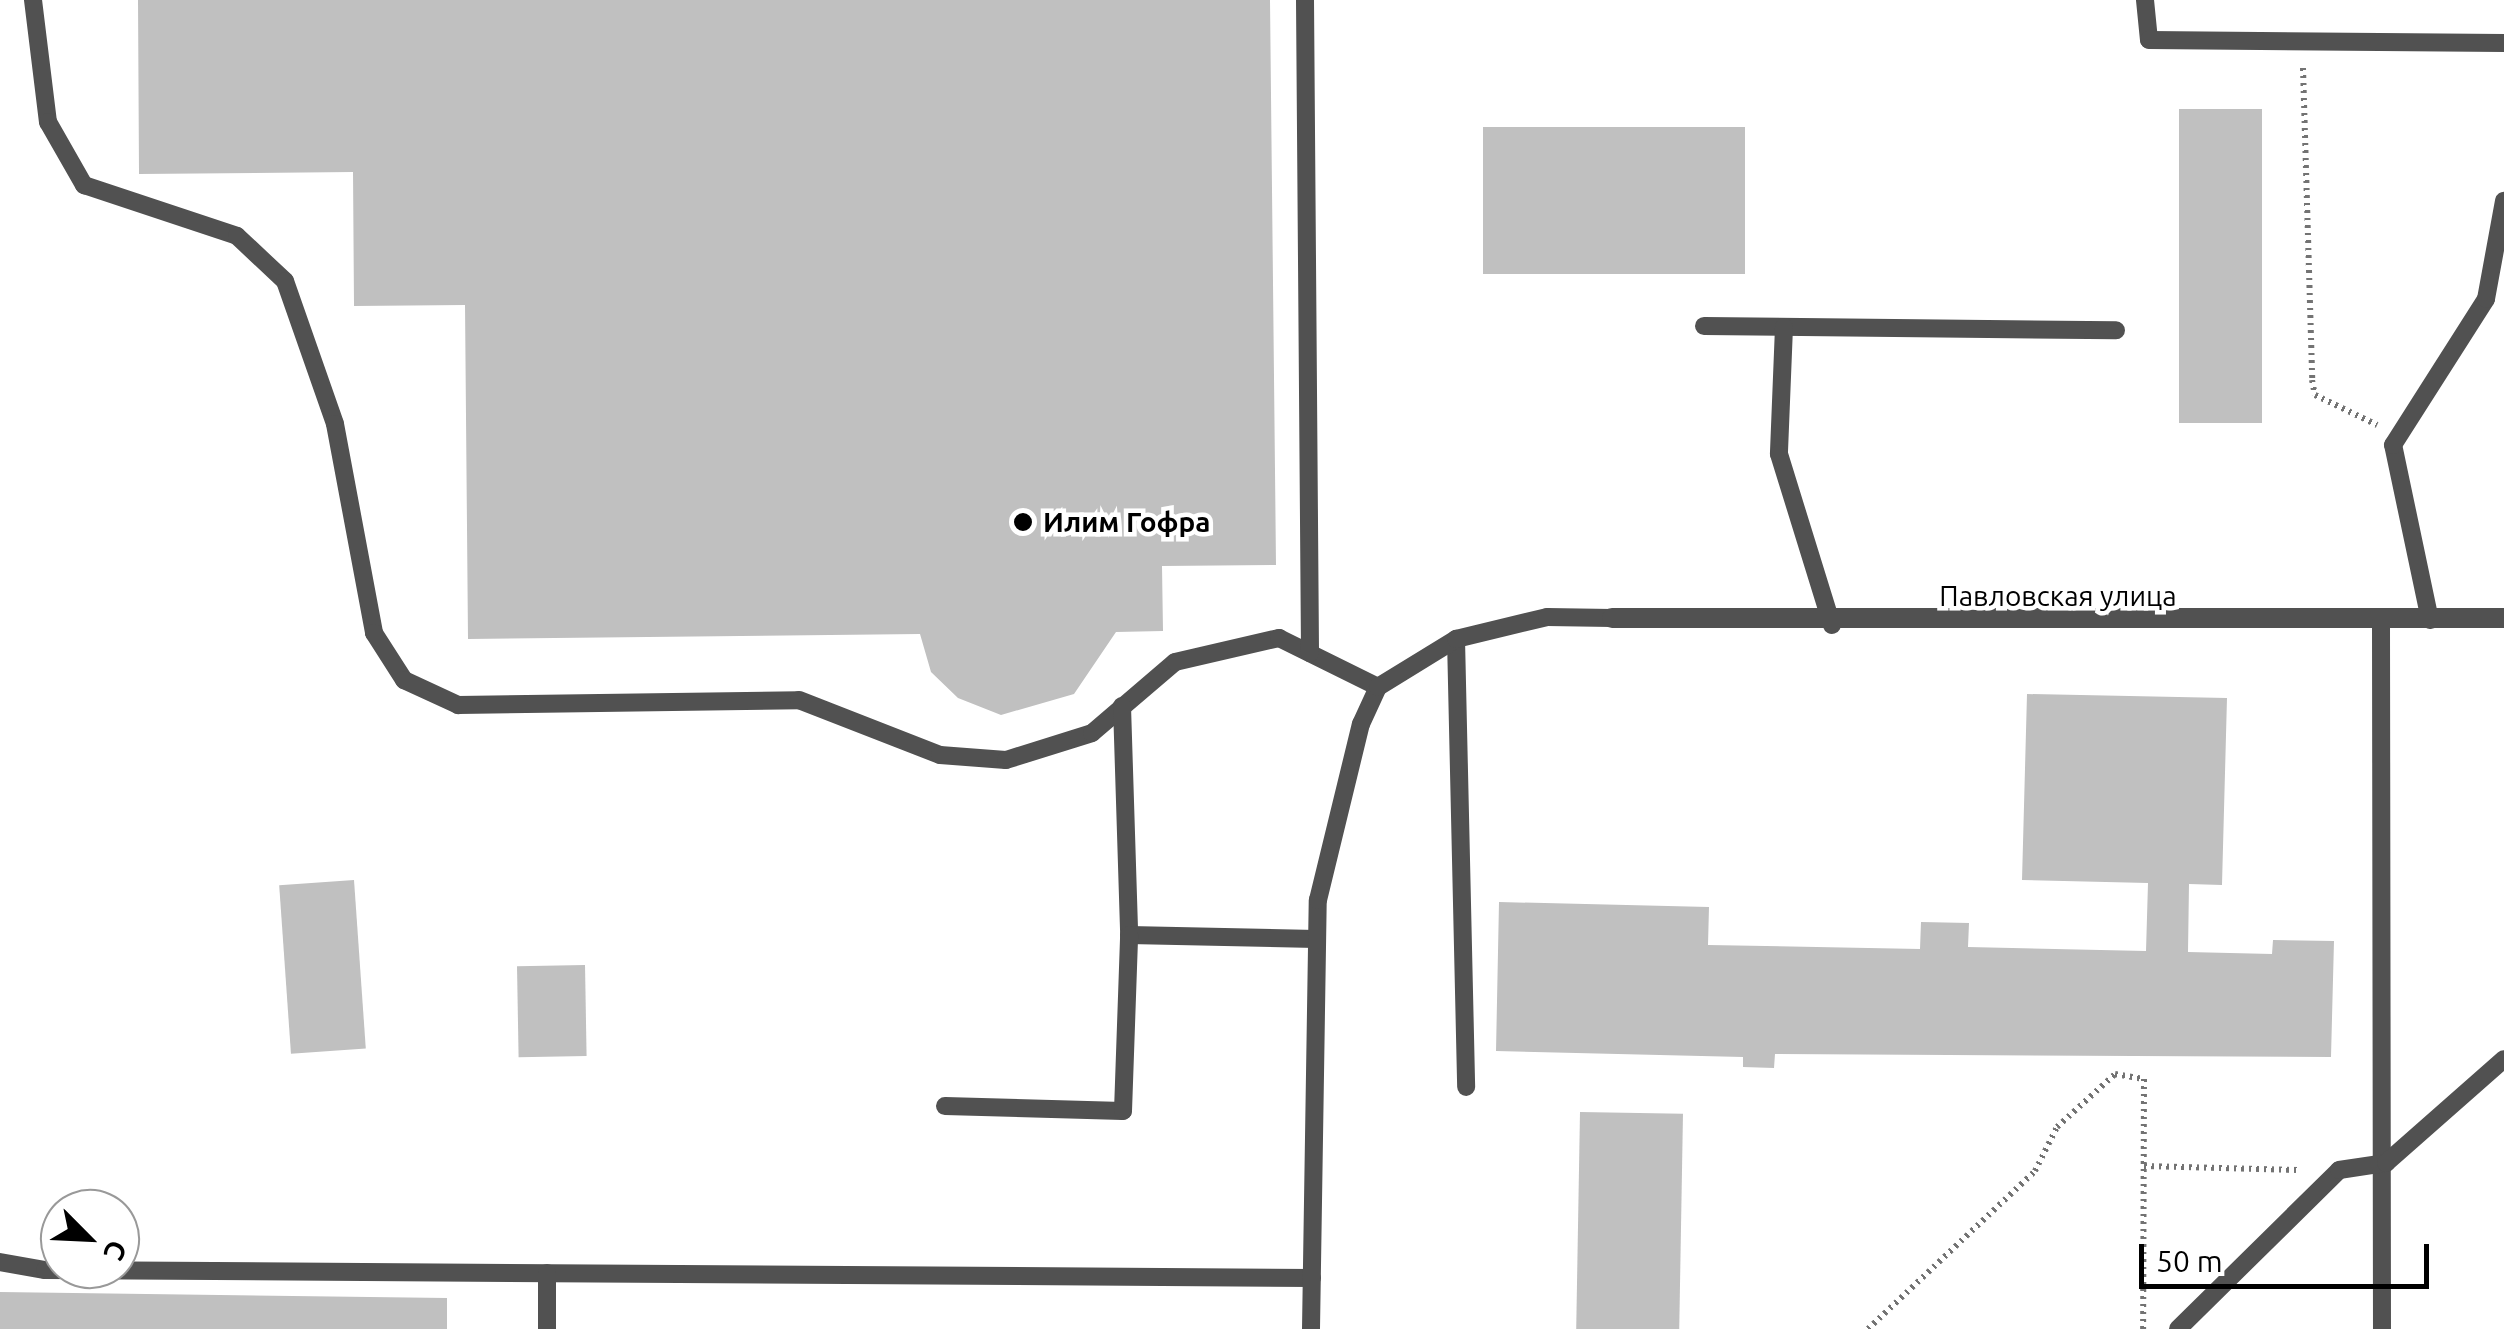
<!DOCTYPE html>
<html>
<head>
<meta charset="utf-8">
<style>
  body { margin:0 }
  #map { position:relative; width:2504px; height:1329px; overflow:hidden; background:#fff; font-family:Ubuntu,sans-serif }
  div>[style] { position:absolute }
  .building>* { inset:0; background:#c0c0c0; transform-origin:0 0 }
  .path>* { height:6px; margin-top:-3px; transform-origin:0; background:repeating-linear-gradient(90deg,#737373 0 2.5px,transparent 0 7.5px) }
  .service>* { height:18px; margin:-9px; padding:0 9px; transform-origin:9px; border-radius:9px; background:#515151 }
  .minor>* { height:20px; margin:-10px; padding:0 10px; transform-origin:10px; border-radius:10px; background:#515151 }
  .dots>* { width:28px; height:28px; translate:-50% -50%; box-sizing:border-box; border:5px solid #fff; border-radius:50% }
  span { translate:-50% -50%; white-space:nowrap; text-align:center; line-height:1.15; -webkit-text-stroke:9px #fff; paint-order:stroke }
  .poi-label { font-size:28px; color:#000; font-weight:700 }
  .left { translate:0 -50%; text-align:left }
  .street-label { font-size:28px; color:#000 }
  .north { position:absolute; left:40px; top:1189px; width:100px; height:100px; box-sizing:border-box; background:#fff; border:2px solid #999; border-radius:50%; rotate:114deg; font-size:28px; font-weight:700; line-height:40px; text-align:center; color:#000 }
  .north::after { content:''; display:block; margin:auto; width:35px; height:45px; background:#000; clip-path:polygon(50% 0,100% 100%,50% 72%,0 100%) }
  .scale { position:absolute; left:2139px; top:1244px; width:290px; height:45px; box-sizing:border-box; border:5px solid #000; border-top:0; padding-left:12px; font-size:30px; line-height:35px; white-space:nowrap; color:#000; -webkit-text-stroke:8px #fff; paint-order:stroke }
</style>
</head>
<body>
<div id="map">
  <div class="building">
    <div style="clip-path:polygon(138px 0,1270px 0,1276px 565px,1162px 566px,1163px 631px,1116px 632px,1074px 694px,1001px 715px,958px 698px,931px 672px,920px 634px,468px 639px,465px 305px,354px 306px,353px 172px,139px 174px)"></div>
    <div style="left:2179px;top:109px;width:83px;height:314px"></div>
    <div style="left:1483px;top:127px;width:262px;height:147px"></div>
    <div style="clip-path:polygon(2027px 694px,2227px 698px,2222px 885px,2189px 884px,2188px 952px,2272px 954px,2273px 940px,2334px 941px,2331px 1057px,1775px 1054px,1774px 1068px,1743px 1067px,1743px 1057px,1496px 1051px,1499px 902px,1709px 907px,1708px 945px,1920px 949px,1921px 922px,1969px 923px,1968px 947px,2146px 951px,2148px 883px,2022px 880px)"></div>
    <div style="left:354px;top:880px;width:169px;height:75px;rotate:86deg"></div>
    <div style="left:585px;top:965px;width:91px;height:68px;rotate:89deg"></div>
    <div style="left:1580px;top:1112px;width:103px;height:217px;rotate:1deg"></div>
    <div style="clip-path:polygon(0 1292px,447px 1298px,447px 1329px,0 1329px)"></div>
  </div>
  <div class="path">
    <div style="left:2303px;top:68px;width:312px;rotate:88.3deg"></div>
    <div style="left:2312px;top:380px;width:15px;rotate:79deg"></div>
    <div style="left:2315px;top:395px;width:69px;rotate:25.8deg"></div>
    <div style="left:2144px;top:1166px;width:154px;rotate:1.5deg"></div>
    <div style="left:1868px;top:1329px;width:230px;rotate:-43.4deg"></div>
    <div style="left:2035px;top:1171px;width:49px;rotate:-63.4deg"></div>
    <div style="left:2057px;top:1127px;width:79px;rotate:-42.4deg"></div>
    <div style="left:2115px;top:1074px;width:29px;rotate:10deg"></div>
    <div style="left:2144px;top:1079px;width:250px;rotate:90.2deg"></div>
  </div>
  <div class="service">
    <div style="left:33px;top:0;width:123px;rotate:83deg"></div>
    <div style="left:48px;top:122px;width:73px;rotate:60.3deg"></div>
    <div style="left:84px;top:185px;width:161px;rotate:18.4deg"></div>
    <div style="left:237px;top:236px;width:66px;rotate:43.2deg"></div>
    <div style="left:285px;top:281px;width:151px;rotate:70.7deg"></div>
    <div style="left:335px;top:424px;width:213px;rotate:79.4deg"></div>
    <div style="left:374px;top:633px;width:56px;rotate:57.4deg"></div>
    <div style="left:404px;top:680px;width:60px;rotate:24.8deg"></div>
    <div style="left:458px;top:705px;width:341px;rotate:-0.8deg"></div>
    <div style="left:799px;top:700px;width:151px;rotate:21.3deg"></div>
    <div style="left:940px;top:755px;width:66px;rotate:4.3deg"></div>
    <div style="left:1006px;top:760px;width:90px;rotate:-17.4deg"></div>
    <div style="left:1092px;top:733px;width:109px;rotate:-40.5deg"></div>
    <div style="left:1175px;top:662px;width:107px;rotate:-13deg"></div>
    <div style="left:1279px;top:638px;width:110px;rotate:26.3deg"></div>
    <div style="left:1305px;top:0;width:653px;rotate:89.56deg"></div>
    <div style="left:2145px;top:0;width:40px;rotate:84.3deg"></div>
    <div style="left:2149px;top:40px;width:355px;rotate:0.5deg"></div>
    <div style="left:1704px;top:326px;width:412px;rotate:0.6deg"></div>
    <div style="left:1784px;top:327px;width:127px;rotate:92.3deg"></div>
    <div style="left:1779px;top:454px;width:179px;rotate:72.8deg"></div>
    <div style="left:2430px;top:620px;width:179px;rotate:-101.9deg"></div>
    <div style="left:2393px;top:445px;width:173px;rotate:-57.5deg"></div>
    <div style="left:2486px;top:299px;width:100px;rotate:-79.6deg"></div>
    <div style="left:2381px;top:622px;width:707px;rotate:89.92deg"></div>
    <div style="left:1456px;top:639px;width:448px;rotate:88.7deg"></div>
    <div style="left:1122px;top:706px;width:229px;rotate:88.2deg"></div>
    <div style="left:1129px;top:935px;width:187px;rotate:1.2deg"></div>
    <div style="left:945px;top:1106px;width:178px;rotate:1.6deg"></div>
    <div style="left:1123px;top:1111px;width:176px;rotate:-88deg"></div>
    <div style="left:0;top:1262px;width:46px;rotate:10.1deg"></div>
    <div style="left:45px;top:1270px;width:1267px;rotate:0.36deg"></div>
    <div style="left:547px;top:1329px;width:56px;rotate:-90deg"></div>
    <div style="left:1311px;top:1329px;width:429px;rotate:-89.1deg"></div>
    <div style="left:1318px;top:900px;width:181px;rotate:-76.3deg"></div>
    <div style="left:1361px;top:724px;width:41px;rotate:-65.3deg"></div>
    <div style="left:1378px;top:687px;width:92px;rotate:-31.6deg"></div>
    <div style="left:1456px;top:639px;width:94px;rotate:-13.6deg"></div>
    <div style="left:1547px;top:617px;width:65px;rotate:0.9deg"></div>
    <div style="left:2178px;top:1329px;width:226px;rotate:-44.6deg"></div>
    <div style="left:2339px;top:1170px;width:48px;rotate:-8.5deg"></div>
    <div style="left:2386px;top:1163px;width:157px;rotate:-41.4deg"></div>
  </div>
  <div class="minor">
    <div style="left:1612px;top:618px;width:892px"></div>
  </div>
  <div class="dots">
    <div style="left:1023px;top:522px;background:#000"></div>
  </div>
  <div class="poi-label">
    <span class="left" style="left:1043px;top:522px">Илим Гофра</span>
  </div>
  <div class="street-label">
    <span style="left:2058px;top:596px">Павловская улица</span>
  </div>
  <div class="north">С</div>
  <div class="scale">50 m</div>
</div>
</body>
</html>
